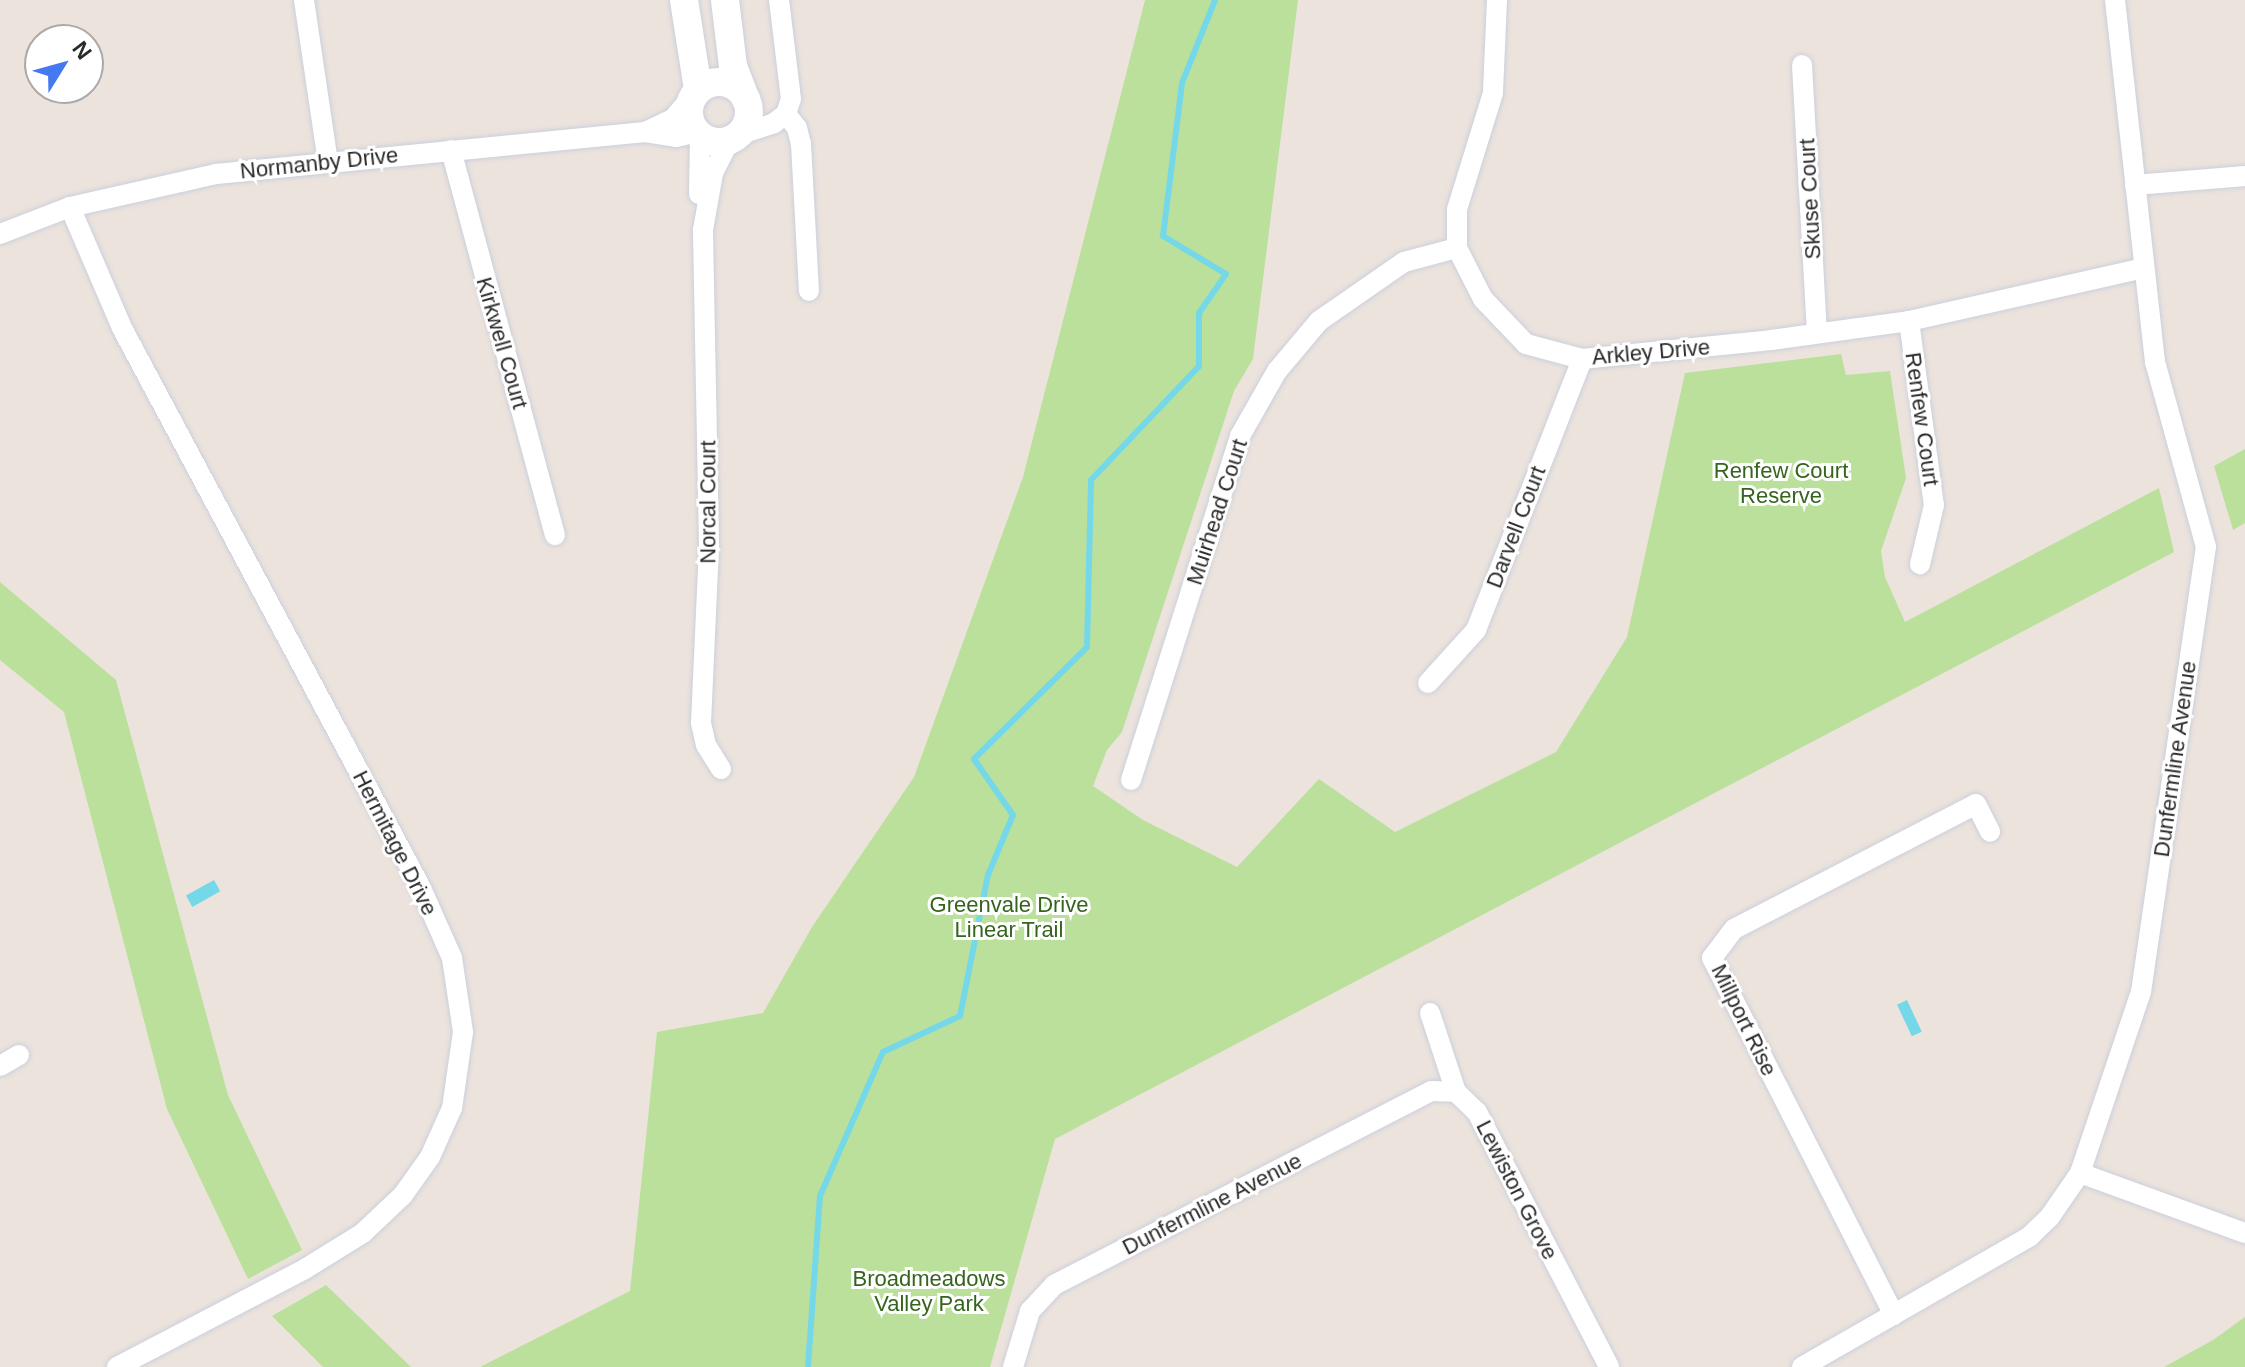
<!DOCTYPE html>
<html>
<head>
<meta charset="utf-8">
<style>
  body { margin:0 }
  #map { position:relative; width:2245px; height:1367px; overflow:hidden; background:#ece3dd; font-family:Arial,sans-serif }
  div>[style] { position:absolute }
  .green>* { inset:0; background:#bbe09c }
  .water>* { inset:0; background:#74d8e9; transform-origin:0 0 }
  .stream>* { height:6px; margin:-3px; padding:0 3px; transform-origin:3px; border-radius:3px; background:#74d8e9 }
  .roads { filter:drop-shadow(0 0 2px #cbd0db) drop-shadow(0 0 2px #cbd0db) }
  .street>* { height:20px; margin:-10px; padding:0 10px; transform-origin:10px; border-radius:10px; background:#fff }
  .secondary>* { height:28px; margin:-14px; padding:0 14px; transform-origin:14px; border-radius:14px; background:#fff }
  .secondary>.ring { margin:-14px; padding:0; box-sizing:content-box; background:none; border:28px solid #fff; border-radius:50% }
  span { translate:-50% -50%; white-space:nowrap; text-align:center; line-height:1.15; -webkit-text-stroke:6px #fff; paint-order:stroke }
  .street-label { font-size:22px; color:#2a2a2a }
  .park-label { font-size:22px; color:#35641d }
  .north { position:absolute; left:24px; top:24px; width:80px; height:80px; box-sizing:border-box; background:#fff; border:2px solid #aaa; border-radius:50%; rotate:53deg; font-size:22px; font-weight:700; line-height:32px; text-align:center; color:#2a2a2a }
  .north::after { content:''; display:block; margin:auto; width:28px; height:36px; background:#4479f2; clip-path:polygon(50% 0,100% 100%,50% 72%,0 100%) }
</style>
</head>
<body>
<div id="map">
  <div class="green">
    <div style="clip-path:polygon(1145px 0,1298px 0,1253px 359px,1234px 391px,1122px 732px,1107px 750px,1093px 786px,1143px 820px,1237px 867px,1319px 779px,1395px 832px,1556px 752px,1627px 637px,1685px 373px,1841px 354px,1846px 375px,1890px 371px,1906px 478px,1881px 551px,1885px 577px,1905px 622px,2159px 488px,2174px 552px,1055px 1139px,990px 1367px,480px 1367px,630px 1291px,657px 1032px,763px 1013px,812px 927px,914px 777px,1023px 477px)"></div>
    <div style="clip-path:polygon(2245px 449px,2245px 523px,2233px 530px,2214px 466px)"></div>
    <div style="clip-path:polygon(0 582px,116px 680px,228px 1095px,302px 1250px,248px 1279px,167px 1109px,64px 712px,0 660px)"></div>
    <div style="clip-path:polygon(326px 1285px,411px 1367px,323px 1367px,272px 1316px)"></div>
    <div style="clip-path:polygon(2245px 1317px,2245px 1367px,2164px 1367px,2213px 1340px)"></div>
  </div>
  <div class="water">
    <div style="left:214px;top:880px;width:13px;height:32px;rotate:61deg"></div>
    <div style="left:1907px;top:1000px;width:35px;height:11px;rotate:65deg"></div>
  </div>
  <div class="stream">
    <div style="left:808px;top:1367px;width:171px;rotate:-86deg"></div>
    <div style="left:820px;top:1196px;width:157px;rotate:-66.4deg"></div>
    <div style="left:883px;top:1052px;width:85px;rotate:-25.1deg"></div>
    <div style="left:960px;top:1016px;width:144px;rotate:-78.8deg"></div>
    <div style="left:988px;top:875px;width:65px;rotate:-67.4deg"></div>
    <div style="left:1013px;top:815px;width:68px;rotate:-124.9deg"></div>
    <div style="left:974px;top:759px;width:159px;rotate:-44.7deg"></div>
    <div style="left:1087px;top:647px;width:167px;rotate:-88.6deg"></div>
    <div style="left:1091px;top:480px;width:157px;rotate:-46.5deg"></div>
    <div style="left:1199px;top:366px;width:53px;rotate:-90deg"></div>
    <div style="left:1199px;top:313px;width:47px;rotate:-55.3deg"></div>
    <div style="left:1226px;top:274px;width:74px;rotate:-148.9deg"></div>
    <div style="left:1163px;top:236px;width:154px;rotate:-82.9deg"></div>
    <div style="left:1182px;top:83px;width:89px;rotate:-68.3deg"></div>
  </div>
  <div class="roads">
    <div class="street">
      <div style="left:304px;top:0;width:164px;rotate:81.6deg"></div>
      <div style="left:1497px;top:0;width:93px;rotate:92.5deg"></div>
      <div style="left:1493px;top:93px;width:121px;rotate:107.2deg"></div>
      <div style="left:1457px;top:209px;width:39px;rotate:90deg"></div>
      <div style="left:1457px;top:248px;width:57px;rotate:63deg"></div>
      <div style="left:1483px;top:299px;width:62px;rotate:46.3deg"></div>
      <div style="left:1526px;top:344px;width:58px;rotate:15deg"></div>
      <div style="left:1582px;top:359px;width:190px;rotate:-5.7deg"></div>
      <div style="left:1771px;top:340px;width:139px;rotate:-7.8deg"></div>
      <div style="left:1909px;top:321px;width:241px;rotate:-12.7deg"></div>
      <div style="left:1802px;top:65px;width:268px;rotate:86.8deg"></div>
      <div style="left:786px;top:114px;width:18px;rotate:52deg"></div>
      <div style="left:797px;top:128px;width:16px;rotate:76deg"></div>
      <div style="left:801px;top:144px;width:147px;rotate:86.9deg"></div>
      <div style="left:645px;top:132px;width:31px;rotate:9deg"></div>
      <div style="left:676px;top:137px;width:22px;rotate:-13deg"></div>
      <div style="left:738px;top:135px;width:38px;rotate:-18deg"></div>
      <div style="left:774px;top:123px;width:15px;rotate:-37deg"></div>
      <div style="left:786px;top:114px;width:16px;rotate:-72deg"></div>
      <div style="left:791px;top:99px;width:100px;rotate:-96.9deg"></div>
      <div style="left:451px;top:150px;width:399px;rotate:74.9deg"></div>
      <div style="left:2135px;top:185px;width:110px;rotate:-4.7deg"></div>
      <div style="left:699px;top:194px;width:59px;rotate:-89deg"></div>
      <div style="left:70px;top:207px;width:132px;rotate:66.7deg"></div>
      <div style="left:122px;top:328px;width:635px;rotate:61.9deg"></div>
      <div style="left:421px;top:888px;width:77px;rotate:66.1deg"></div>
      <div style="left:452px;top:958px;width:75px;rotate:81.5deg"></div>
      <div style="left:463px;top:1032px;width:77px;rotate:98.2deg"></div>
      <div style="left:452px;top:1108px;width:54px;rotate:114.2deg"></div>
      <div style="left:430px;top:1157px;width:47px;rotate:125.4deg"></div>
      <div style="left:403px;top:1195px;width:55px;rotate:136.5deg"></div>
      <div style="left:363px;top:1233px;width:68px;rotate:148.2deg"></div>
      <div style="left:305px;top:1269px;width:212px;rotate:152.5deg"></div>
      <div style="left:0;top:234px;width:75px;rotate:-21.1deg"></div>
      <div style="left:70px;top:207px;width:150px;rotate:-12.7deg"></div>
      <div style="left:216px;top:174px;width:431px;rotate:-5.6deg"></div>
      <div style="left:645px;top:132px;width:31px;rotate:-25deg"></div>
      <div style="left:673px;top:119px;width:34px;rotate:-50deg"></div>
      <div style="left:1909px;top:321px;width:186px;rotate:82.3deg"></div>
      <div style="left:1934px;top:505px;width:61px;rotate:103.3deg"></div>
      <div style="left:1428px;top:683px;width:72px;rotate:-47.8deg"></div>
      <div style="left:1476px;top:630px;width:291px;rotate:-68.6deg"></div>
      <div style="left:721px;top:769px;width:28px;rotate:-122deg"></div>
      <div style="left:706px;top:745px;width:23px;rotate:-103deg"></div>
      <div style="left:701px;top:723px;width:178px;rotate:-87.4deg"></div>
      <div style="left:709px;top:545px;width:315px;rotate:-91.1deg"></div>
      <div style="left:703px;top:230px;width:58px;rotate:-80deg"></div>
      <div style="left:713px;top:173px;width:37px;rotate:-63deg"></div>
      <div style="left:1131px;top:780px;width:361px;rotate:-72.4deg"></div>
      <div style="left:1240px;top:436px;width:75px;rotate:-60.4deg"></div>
      <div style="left:1277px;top:371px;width:65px;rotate:-50deg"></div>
      <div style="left:1319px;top:321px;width:103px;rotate:-34.8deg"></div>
      <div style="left:1404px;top:262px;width:55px;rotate:-14.8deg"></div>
      <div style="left:1430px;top:1013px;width:83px;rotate:71.8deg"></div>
      <div style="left:1456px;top:1092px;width:29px;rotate:44deg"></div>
      <div style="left:1477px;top:1112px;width:287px;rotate:62.6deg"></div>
      <div style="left:0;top:1066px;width:22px;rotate:-30deg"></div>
      <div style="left:2080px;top:1173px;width:176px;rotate:20deg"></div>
      <div style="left:1894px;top:1315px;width:401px;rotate:-117deg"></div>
      <div style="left:1712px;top:958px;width:36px;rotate:-53deg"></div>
      <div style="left:1734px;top:929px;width:272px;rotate:-27.3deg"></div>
      <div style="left:1976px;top:804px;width:31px;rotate:63deg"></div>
      <div style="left:1013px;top:1367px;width:59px;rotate:-73.1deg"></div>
      <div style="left:1030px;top:1311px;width:35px;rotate:-47deg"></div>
      <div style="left:1054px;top:1285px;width:424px;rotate:-27.2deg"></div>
      <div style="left:1431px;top:1091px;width:25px;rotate:2deg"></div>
      <div style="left:1802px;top:1367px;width:262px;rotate:-29.8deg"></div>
      <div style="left:2029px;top:1237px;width:28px;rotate:-44deg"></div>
      <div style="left:2049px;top:1218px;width:55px;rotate:-55.4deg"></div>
      <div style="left:2080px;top:1173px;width:191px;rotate:-71.4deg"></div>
      <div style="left:2141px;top:992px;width:450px;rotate:-81.7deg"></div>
      <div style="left:2206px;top:547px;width:192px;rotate:-105.4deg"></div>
      <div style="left:2155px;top:362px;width:364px;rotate:-96.3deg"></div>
    </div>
    <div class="secondary">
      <div style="left:684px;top:0;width:90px;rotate:81.1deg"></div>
      <div style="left:725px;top:0;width:66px;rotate:83.1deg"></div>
      <div style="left:733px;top:66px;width:36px;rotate:69deg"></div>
      <div class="ring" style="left:689px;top:82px;width:32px;height:32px"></div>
    </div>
  </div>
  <div class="street-label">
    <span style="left:319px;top:163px;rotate:-6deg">Normanby Drive</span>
    <span style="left:1810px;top:199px;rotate:-93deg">Skuse Court</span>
    <span style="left:502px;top:343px;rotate:74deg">Kirkwell Court</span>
    <span style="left:1651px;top:352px;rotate:-5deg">Arkley Drive</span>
    <span style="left:1922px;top:419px;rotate:82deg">Renfew Court</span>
    <span style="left:708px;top:502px;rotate:-90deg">Norcal Court</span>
    <span style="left:1217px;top:512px;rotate:-72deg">Muirhead Court</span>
    <span style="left:1516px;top:527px;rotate:-69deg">Darvell Court</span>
    <span style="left:2175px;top:759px;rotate:-82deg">Dunfermline Avenue</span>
    <span style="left:395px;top:843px;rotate:63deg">Hermitage Drive</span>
    <span style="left:1744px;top:1020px;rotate:64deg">Millport Rise</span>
    <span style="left:1517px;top:1190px;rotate:63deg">Lewiston Grove</span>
    <span style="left:1212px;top:1204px;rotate:-27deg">Dunfermline Avenue</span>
  </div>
  <div class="park-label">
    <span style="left:1781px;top:483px">Renfew Court<br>Reserve</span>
    <span style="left:1009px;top:917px">Greenvale Drive<br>Linear Trail</span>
    <span style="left:929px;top:1291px">Broadmeadows<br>Valley Park</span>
  </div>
  <div class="north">N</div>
</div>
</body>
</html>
